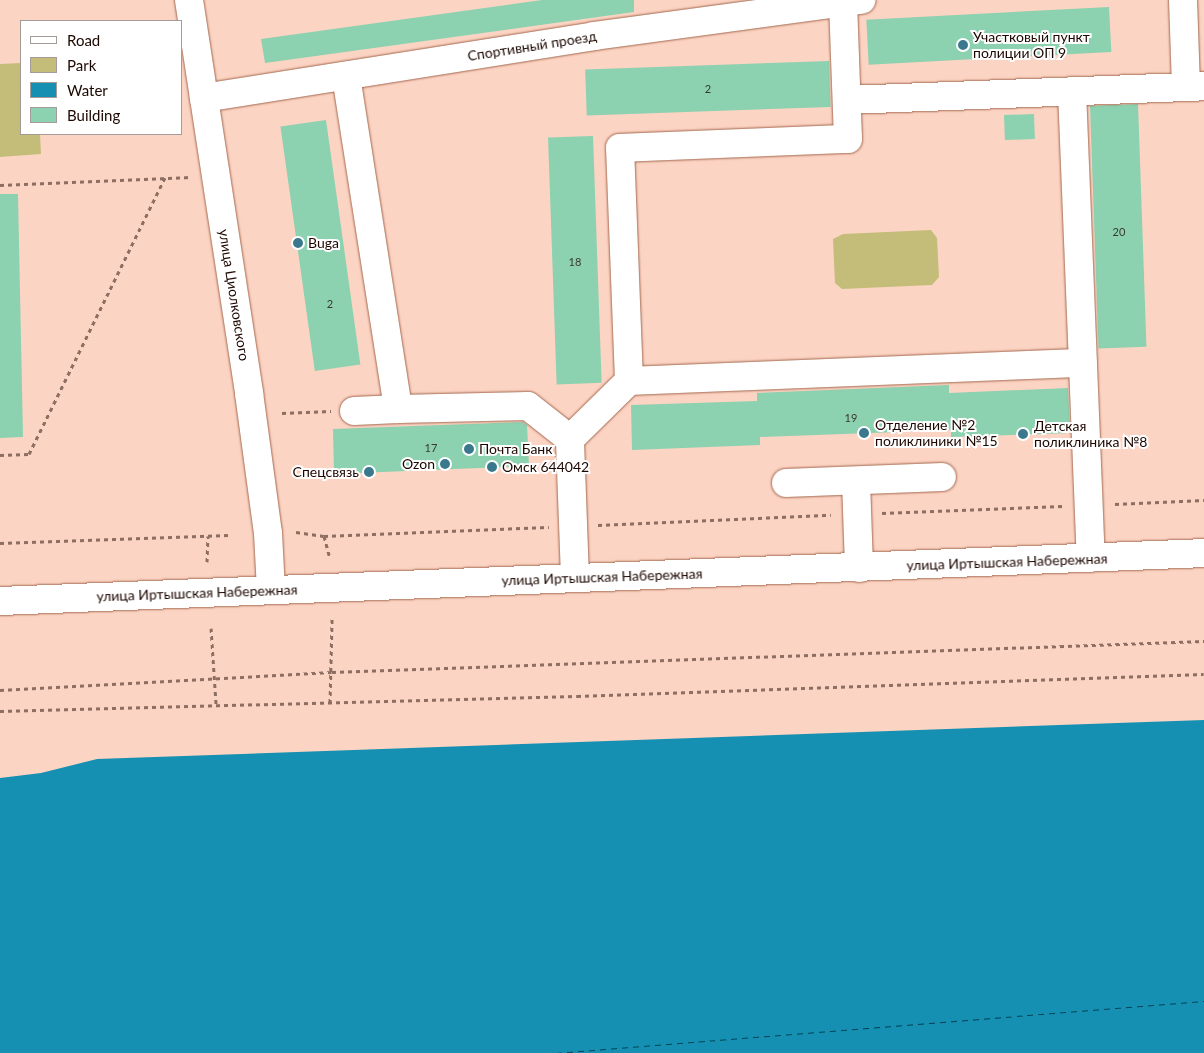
<!DOCTYPE html>
<html>
<head>
<meta charset="utf-8">
<style>
  body { margin:0 }
  #map { position:relative; width:1204px; height:1053px; overflow:hidden; background:#fcd4c3; font-family:Lato,sans-serif }
  div>[style] { position:absolute }
  .green>* { inset:0; background:#c4bd7a }
  .water>* { inset:0; background:#1690b2 }
  .ferry>* { height:1px; margin-top:-0.5px; transform-origin:0; background:repeating-linear-gradient(90deg,#004355 0 6px,transparent 0 11px) }
  .building>* { inset:0; background:#8cd1b0; transform-origin:0 0 }
  .path>* { height:3px; margin-top:-1.5px; transform-origin:0; background:repeating-linear-gradient(90deg,#8d6e63 0 4px,transparent 0 8px) }
  .roads { filter:drop-shadow(0 0 1px #a3684f) drop-shadow(0 0 1px #a3684f) }
  .minor>* { height:28px; margin:-14px; padding:0 14px; transform-origin:14px; border-radius:14px; background:#fff }
  .major>* { height:28px; margin:-14px; padding:0 14px; transform-origin:14px; border-radius:14px; background:#fff }
  .dots>* { width:14px; height:14px; translate:-50% -50%; box-sizing:border-box; border:2px solid #fff; border-radius:50% }
  span { translate:-50% -50%; white-space:nowrap; text-align:center; line-height:1.15; -webkit-text-stroke:4px #fff; paint-order:stroke }
  .number-label { font-size:11px; color:#393a2d }
  .number-label span { -webkit-text-stroke-width:0 }
  .poi-label { font-size:14px; color:#1d0701 }
  .left { translate:0 -50%; text-align:left }
  .right { translate:-100% -50%; text-align:right }
  .street-label { font-size:14px; color:#1d0701 }
  .legend { position:absolute; left:20px; top:20px; width:162px; height:115px; box-sizing:border-box; background:#fff; border:1px solid #a59c99; margin:0; padding:6px 9px; list-style:none; font-size:15px; color:#1d0701 }
  .legend li { display:flex; align-items:center; gap:10px; height:25px }
  .legend b { width:25px; border:1px solid #a59c99 }
</style>
</head>
<body>
<div id="map">
  <div class="green">
    <div style="clip-path:polygon(21px 63px,21px 134px,40px 134px,41px 154px,0 157px,0 64px)"></div>
    <div style="clip-path:polygon(931px 230px,937px 238px,939px 277px,932px 285px,842px 289px,835px 283px,833px 239px,843px 234px)"></div>
  </div>
  <div class="water">
    <div style="clip-path:polygon(1204px 720px,1204px 1053px,0 1053px,0 778px,41px 773px,97px 759px)"></div>
  </div>
  <div class="ferry">
    <div style="left:556px;top:1053px;width:650px;rotate:-4.59deg"></div>
  </div>
  <div class="building">
    <div style="clip-path:polygon(542px 0,634px 0,634px 12px,265px 63px,261px 39px)"></div>
    <div style="left:1109px;top:7px;width:45px;height:243px;rotate:87deg"></div>
    <div style="left:829px;top:61px;width:46px;height:244px;rotate:88deg"></div>
    <div style="left:1138px;top:104px;width:243px;height:48px;rotate:88deg"></div>
    <div style="left:1034px;top:114px;width:25px;height:30px;rotate:88deg"></div>
    <div style="left:326px;top:120px;width:247px;height:46px;rotate:82deg"></div>
    <div style="left:593px;top:136px;width:247px;height:45px;rotate:88deg"></div>
    <div style="clip-path:polygon(0 194px,18px 194px,23px 437px,0 438px)"></div>
    <div style="clip-path:polygon(949px 385px,949px 393px,1068px 388px,1070px 433px,951px 437px,951px 430px,760px 437px,760px 445px,632px 450px,631px 405px,757px 401px,757px 393px)"></div>
    <div style="clip-path:polygon(523px 422px,527px 425px,529px 466px,334px 474px,333px 429px)"></div>
  </div>
  <div class="path">
    <div style="left:0;top:185px;width:192px;rotate:-2.4deg"></div>
    <div style="left:282px;top:413px;width:49px;rotate:-2.3deg"></div>
    <div style="left:0;top:455px;width:29px;rotate:-2deg"></div>
    <div style="left:29px;top:454px;width:308px;rotate:-63.8deg"></div>
    <div style="left:1115px;top:504px;width:89px;rotate:-2.6deg"></div>
    <div style="left:882px;top:513px;width:181px;rotate:-2.2deg"></div>
    <div style="left:598px;top:525px;width:233px;rotate:-2.5deg"></div>
    <div style="left:296px;top:532px;width:28px;rotate:8deg"></div>
    <div style="left:324px;top:536px;width:225px;rotate:-2.3deg"></div>
    <div style="left:324px;top:536px;width:20px;rotate:75deg"></div>
    <div style="left:0;top:543px;width:229px;rotate:-2deg"></div>
    <div style="left:207px;top:562px;width:26px;rotate:-88deg"></div>
    <div style="left:211px;top:628px;width:76px;rotate:86.2deg"></div>
    <div style="left:0;top:690px;width:332px;rotate:-3.1deg"></div>
    <div style="left:332px;top:672px;width:873px;rotate:-2.04deg"></div>
    <div style="left:330px;top:703px;width:84px;rotate:-88.6deg"></div>
    <div style="left:0;top:711px;width:577px;rotate:-1.49deg"></div>
    <div style="left:577px;top:696px;width:627px;rotate:-2.01deg"></div>
  </div>
  <div class="roads">
    <div class="minor">
      <div style="left:1183px;top:0;width:86px;rotate:88deg"></div>
      <div style="left:346px;top:76px;width:337px;rotate:81.1deg"></div>
      <div style="left:398px;top:409px;width:130px;rotate:-1.3deg"></div>
      <div style="left:528px;top:406px;width:53px;rotate:38.2deg"></div>
      <div style="left:1072px;top:91px;width:467px;rotate:87.7deg"></div>
      <div style="left:204px;top:98px;width:395px;rotate:-9deg"></div>
      <div style="left:594px;top:36px;width:270px;rotate:-7.7deg"></div>
      <div style="left:847px;top:100px;width:357px;rotate:-2.2deg"></div>
      <div style="left:629px;top:381px;width:233px;rotate:-92.2deg"></div>
      <div style="left:620px;top:148px;width:228px;rotate:-2.3deg"></div>
      <div style="left:848px;top:139px;width:139px;rotate:-92.1deg"></div>
      <div style="left:354px;top:411px;width:44px;rotate:-2.6deg"></div>
      <div style="left:856px;top:481px;width:87px;rotate:88deg"></div>
      <div style="left:786px;top:483px;width:156px;rotate:-2.2deg"></div>
      <div style="left:575px;top:578px;width:139px;rotate:-92.1deg"></div>
      <div style="left:570px;top:439px;width:83px;rotate:-44.5deg"></div>
      <div style="left:629px;top:381px;width:454px;rotate:-2.3deg"></div>
    </div>
    <div class="major">
      <div style="left:189px;top:0;width:398px;rotate:81.3deg"></div>
      <div style="left:249px;top:393px;width:141px;rotate:82.3deg"></div>
      <div style="left:268px;top:533px;width:57px;rotate:87deg"></div>
      <div style="left:0;top:601px;width:1205px;rotate:-2.28deg"></div>
    </div>
  </div>
  <div class="dots">
    <div style="left:963px;top:45px;background:#3a788e"></div>
    <div style="left:298px;top:243px;background:#3a788e"></div>
    <div style="left:864px;top:433px;background:#3a788e"></div>
    <div style="left:1023px;top:434px;background:#3a788e"></div>
    <div style="left:469px;top:449px;background:#3a788e"></div>
    <div style="left:445px;top:464px;background:#3a788e"></div>
    <div style="left:492px;top:467px;background:#3a788e"></div>
    <div style="left:369px;top:472px;background:#3a788e"></div>
  </div>
  <div class="number-label">
    <span style="left:708px;top:89px">2</span>
    <span style="left:1119px;top:232px">20</span>
    <span style="left:575px;top:262px">18</span>
    <span style="left:330px;top:304px">2</span>
    <span style="left:851px;top:418px">19</span>
    <span style="left:431px;top:448px">17</span>
  </div>
  <div class="poi-label">
    <span class="left" style="left:973px;top:45px">Участковый пункт<br>полиции ОП 9</span>
    <span class="left" style="left:308px;top:243px">Buga</span>
    <span class="left" style="left:875px;top:433px">Отделение №2<br>поликлиники №15</span>
    <span class="left" style="left:1034px;top:434px">Детская<br>поликлиника №8</span>
    <span class="left" style="left:479px;top:449px">Почта Банк</span>
    <span class="right" style="left:435px;top:464px">Ozon</span>
    <span class="left" style="left:502px;top:467px">Омск 644042</span>
    <span class="right" style="left:359px;top:472px">Спецсвязь</span>
  </div>
  <div class="street-label">
    <span style="left:532px;top:46px;rotate:-9deg">Спортивный проезд</span>
    <span style="left:234px;top:295px;rotate:81deg">улица Циолковского</span>
    <span style="left:1007px;top:562px;rotate:-2deg">улица Иртышская Набережная</span>
    <span style="left:602px;top:577px;rotate:-2deg">улица Иртышская Набережная</span>
    <span style="left:197px;top:593px;rotate:-2deg">улица Иртышская Набережная</span>
  </div>
  <ul class="legend">
  <li><b style="height:6px;background:#fff"></b>Road</li>
  <li><b style="height:14px;background:#c4bd7a"></b>Park</li>
  <li><b style="height:14px;background:#1690b2"></b>Water</li>
  <li><b style="height:14px;background:#8cd1b0"></b>Building</li>
  </ul>
</div>
</body>
</html>
